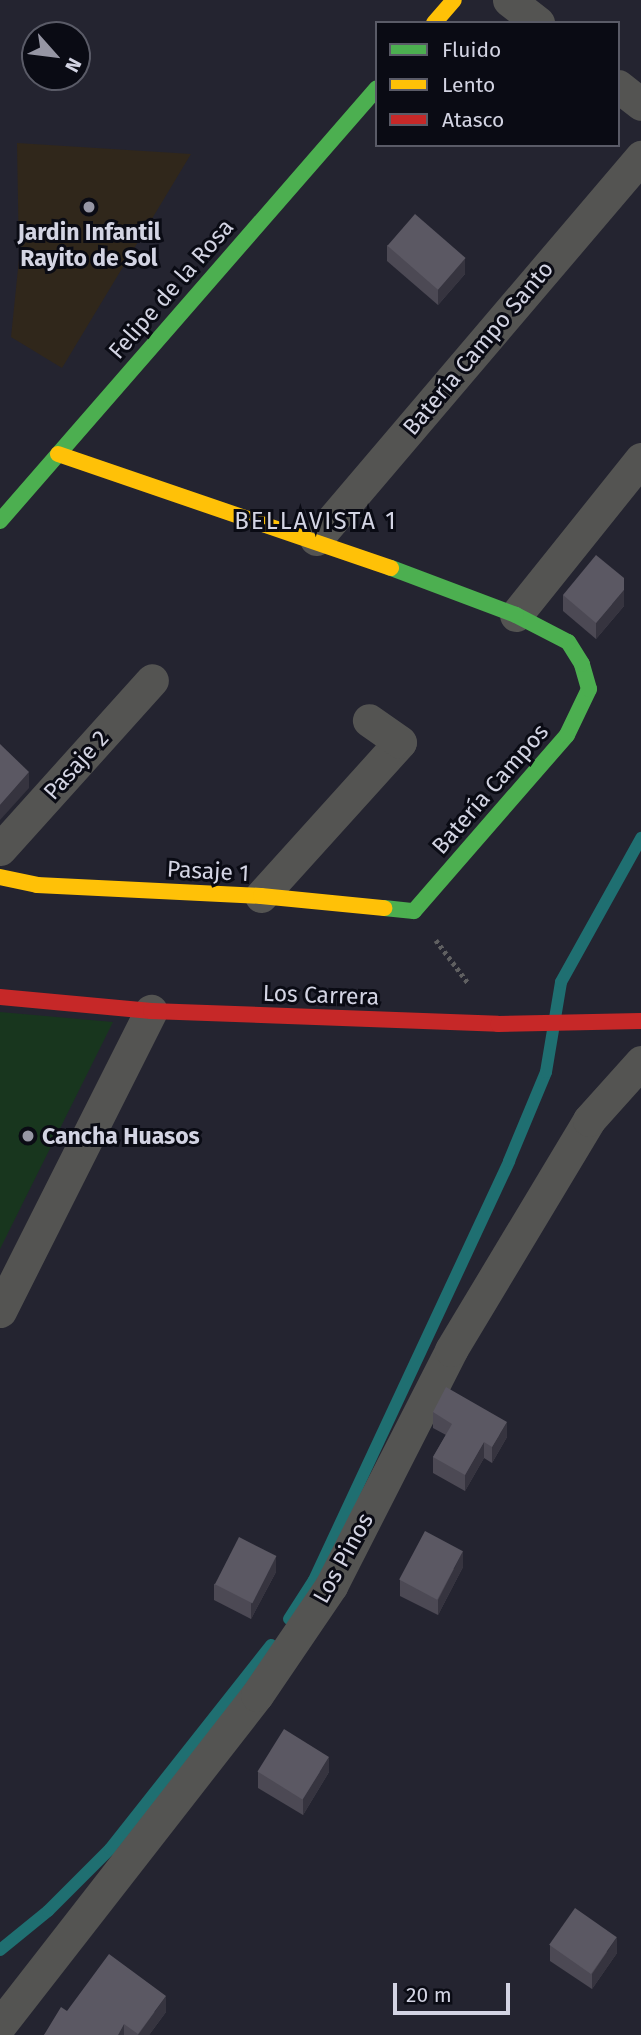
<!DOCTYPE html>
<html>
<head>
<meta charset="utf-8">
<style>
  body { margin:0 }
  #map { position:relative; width:641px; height:2035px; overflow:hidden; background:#242430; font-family:"Fira Sans",sans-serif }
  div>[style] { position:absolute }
  .education>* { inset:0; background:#30271b }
  .green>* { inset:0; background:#18361e }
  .stream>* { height:12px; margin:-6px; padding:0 6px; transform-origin:6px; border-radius:6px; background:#1f6f71 }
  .path>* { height:4.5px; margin-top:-2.25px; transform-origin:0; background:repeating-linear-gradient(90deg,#606061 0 3.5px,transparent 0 7px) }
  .street>* { height:33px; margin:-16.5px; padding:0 16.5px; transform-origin:16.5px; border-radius:16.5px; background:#545452 }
  .fast>* { height:16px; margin:-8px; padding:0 8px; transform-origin:8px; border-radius:8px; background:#4caf50 }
  .slow>* { height:16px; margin:-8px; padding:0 8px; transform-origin:8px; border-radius:8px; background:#ffc107 }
  .jam>* { height:16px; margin:-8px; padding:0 8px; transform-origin:8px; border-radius:8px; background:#c62828 }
  .wall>* { inset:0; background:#4c4954 }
  .shaded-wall>* { inset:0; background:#36343f }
  .building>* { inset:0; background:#5b5863; transform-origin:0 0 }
  .dots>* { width:19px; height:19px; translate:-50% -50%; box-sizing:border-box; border:4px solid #0a0b14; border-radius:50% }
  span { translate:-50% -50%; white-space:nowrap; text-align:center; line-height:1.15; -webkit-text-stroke:6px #0a0b14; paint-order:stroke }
  .poi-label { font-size:23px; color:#d3d4e3; font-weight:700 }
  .left { translate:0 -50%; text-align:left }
  .street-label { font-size:23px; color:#d3d4e3 }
  .neighbourhood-label { font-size:24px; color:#d3d4e3; letter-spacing:2px }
  .legend { position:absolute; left:375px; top:21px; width:245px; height:126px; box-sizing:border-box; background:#0a0b14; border:2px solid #5a5b67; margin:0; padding:9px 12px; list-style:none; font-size:21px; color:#d3d4e3 }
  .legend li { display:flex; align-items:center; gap:14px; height:35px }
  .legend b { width:35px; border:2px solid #5a5b67 }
  .north { position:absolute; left:21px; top:21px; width:70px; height:70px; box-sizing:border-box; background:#0a0b14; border:2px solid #5a5b67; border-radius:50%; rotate:118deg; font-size:19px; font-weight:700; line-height:28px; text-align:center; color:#d3d4e3 }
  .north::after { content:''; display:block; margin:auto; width:24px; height:32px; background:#9696a4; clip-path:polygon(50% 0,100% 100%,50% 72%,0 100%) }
  .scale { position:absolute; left:393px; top:1983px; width:117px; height:32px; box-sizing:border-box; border:4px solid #d3d4e3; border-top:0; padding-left:9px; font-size:21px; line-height:24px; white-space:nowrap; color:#d3d4e3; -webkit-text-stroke:5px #0a0b14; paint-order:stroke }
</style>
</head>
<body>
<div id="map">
  <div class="education">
    <div style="clip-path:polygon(17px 143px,191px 154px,62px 368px,11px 337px,19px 259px)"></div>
  </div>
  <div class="green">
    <div style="clip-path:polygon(0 1012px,113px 1022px,0 1249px)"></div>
  </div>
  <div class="stream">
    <div style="left:289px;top:1619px;width:46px;rotate:-57.3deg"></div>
    <div style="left:314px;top:1580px;width:462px;rotate:-65deg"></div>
    <div style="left:509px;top:1161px;width:96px;rotate:-67.4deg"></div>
    <div style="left:546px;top:1072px;width:91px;rotate:-80.5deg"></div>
    <div style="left:561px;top:982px;width:165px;rotate:-60.9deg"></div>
    <div style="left:0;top:1950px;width:62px;rotate:-39.1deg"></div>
    <div style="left:48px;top:1911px;width:88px;rotate:-45deg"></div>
    <div style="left:110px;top:1849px;width:260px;rotate:-51.7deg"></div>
  </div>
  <div class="path">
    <div style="left:436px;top:940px;width:55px;rotate:53.1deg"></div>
  </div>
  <div class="street">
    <div style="left:509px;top:0;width:37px;rotate:38deg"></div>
    <div style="left:618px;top:86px;width:29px;rotate:38deg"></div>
    <div style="left:316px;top:539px;width:502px;rotate:-49.61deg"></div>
    <div style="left:516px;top:615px;width:200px;rotate:-51.3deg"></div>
    <div style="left:0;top:849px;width:227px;rotate:-48deg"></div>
    <div style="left:261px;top:896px;width:207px;rotate:-47.9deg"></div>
    <div style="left:400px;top:742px;width:38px;rotate:-145deg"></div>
    <div style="left:0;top:1311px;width:336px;rotate:-63.3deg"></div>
    <div style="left:0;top:2025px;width:418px;rotate:-52.1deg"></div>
    <div style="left:257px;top:1695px;width:132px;rotate:-55.8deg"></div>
    <div style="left:331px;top:1586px;width:265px;rotate:-63deg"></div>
    <div style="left:451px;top:1350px;width:268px;rotate:-59deg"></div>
    <div style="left:589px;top:1120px;width:78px;rotate:-48.1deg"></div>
  </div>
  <div class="fast">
    <div style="left:0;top:521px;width:574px;rotate:-48.95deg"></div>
    <div style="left:384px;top:908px;width:30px;rotate:6deg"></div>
    <div style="left:414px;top:911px;width:233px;rotate:-49deg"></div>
    <div style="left:567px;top:735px;width:51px;rotate:-64.4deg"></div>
    <div style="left:589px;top:689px;width:26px;rotate:-106deg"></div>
    <div style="left:582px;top:664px;width:26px;rotate:-122deg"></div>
    <div style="left:568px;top:642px;width:59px;rotate:-152.6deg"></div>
    <div style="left:516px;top:615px;width:134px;rotate:-159.4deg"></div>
  </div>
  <div class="slow">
    <div style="left:434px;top:23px;width:30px;rotate:-49deg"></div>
    <div style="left:58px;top:454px;width:352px;rotate:18.9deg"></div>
    <div style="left:0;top:877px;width:38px;rotate:12deg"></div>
    <div style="left:37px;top:885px;width:224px;rotate:2.8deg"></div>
    <div style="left:261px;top:896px;width:124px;rotate:5.6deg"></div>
  </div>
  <div class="jam">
    <div style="left:0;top:997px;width:152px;rotate:5.3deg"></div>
    <div style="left:151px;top:1011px;width:347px;rotate:2.1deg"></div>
    <div style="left:498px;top:1024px;width:143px;rotate:-1.2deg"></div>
  </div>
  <div class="wall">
    <div style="clip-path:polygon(387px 245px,465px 274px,438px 305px,387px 261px)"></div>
    <div style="clip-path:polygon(563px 595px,624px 606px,596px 639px,563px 611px)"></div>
    <div style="clip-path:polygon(433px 1412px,507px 1437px,492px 1463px,484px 1458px,465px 1491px,433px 1473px,433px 1457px,446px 1435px,433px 1428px)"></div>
    <div style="clip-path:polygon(463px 1567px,438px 1615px,400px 1596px,400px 1580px)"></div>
    <div style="clip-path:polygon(276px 1572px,251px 1619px,214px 1600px,214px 1584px)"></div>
    <div style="clip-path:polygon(258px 1772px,329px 1772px,303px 1815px,258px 1788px)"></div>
    <div style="clip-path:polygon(550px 1945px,617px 1953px,592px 1989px,550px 1961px)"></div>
    <div style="clip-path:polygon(67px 2011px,166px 2012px,149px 2035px,44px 2035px)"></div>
  </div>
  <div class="shaded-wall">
    <div style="clip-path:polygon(465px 258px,465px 274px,438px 305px,438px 289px)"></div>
    <div style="clip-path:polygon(624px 590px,624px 606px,596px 639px,596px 623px)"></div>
    <div style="clip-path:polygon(29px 772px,29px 788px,0 820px,0 805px)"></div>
    <div style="clip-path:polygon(507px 1422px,507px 1437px,492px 1463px,492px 1447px)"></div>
    <div style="clip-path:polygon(484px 1442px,484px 1458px,465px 1491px,465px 1475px)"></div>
    <div style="clip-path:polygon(463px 1551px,463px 1567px,438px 1615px,438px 1600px)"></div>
    <div style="clip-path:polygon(276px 1556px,276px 1572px,251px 1619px,251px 1604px)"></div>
    <div style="clip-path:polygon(329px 1757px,329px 1772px,303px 1815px,303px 1799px)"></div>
    <div style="clip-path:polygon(617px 1937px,617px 1953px,592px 1989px,592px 1974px)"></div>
    <div style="clip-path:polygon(166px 1996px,166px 2012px,149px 2035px,138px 2035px)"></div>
    <div style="clip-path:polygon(124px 2024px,124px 2035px,118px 2035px)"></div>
  </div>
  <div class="building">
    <div style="left:415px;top:214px;width:67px;height:42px;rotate:41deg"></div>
    <div style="clip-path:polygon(596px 555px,624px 578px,624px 590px,596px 623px,563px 595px)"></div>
    <div style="clip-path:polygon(0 744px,29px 772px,0 805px)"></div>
    <div style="clip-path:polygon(446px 1387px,507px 1422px,492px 1447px,484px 1442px,465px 1475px,433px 1457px,452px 1424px,433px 1412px)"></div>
    <div style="left:425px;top:1531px;width:43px;height:55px;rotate:28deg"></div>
    <div style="left:239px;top:1537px;width:42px;height:53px;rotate:27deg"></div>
    <div style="left:284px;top:1729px;width:53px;height:50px;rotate:32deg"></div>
    <div style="left:575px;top:1908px;width:51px;height:45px;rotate:35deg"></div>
    <div style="clip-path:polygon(109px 1954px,166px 1996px,138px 2034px,124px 2024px,118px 2035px,44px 2035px,61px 2007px,67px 2011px)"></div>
  </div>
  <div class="dots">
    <div style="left:89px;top:207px;background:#9696a4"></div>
    <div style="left:28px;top:1136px;background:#9696a4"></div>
  </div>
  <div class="poi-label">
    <span style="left:89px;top:245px">Jardin Infantil<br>Rayito de Sol</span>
    <span class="left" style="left:42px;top:1136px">Cancha Huasos</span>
  </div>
  <div class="street-label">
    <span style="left:171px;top:289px;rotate:-49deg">Felipe de la Rosa</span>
    <span style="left:478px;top:348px;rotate:-50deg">Batería Campo Santo</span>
    <span style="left:76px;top:765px;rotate:-48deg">Pasaje 2</span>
    <span style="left:490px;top:789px;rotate:-49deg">Batería Campos</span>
    <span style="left:208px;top:871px;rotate:3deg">Pasaje 1</span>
    <span style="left:321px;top:995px;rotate:2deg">Los Carrera</span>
    <span style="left:343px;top:1558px;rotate:-61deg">Los Pinos</span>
  </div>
  <div class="neighbourhood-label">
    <span style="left:316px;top:522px">BELLAVISTA 1</span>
  </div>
  <ul class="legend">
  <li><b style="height:9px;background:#4caf50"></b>Fluido</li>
  <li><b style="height:9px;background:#ffc107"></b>Lento</li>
  <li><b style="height:9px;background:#c62828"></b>Atasco</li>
  </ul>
  <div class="north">N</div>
  <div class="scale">20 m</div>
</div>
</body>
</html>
